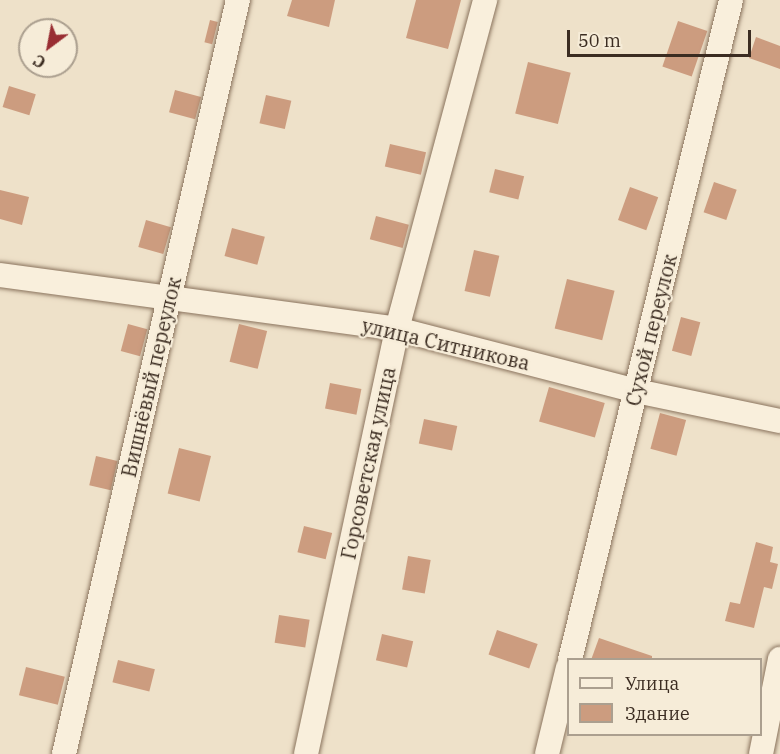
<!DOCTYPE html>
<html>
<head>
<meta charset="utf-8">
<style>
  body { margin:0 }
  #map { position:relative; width:780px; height:754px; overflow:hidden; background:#eee1c9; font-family:"IBM Plex Serif",serif }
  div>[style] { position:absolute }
  .building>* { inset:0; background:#cc9c7f; transform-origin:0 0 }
  .roads { filter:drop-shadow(0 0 2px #8a735d) drop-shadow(0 0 2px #8a735d) }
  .minor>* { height:24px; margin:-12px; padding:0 12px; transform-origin:12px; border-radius:12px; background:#f9efdc }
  span { translate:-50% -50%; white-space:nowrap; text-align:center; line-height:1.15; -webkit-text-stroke:4.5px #f6ecd8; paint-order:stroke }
  .street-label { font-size:20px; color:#3b2c21 }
  .legend { position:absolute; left:567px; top:658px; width:195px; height:78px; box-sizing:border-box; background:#f6ecd8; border:2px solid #ab9f8f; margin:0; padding:8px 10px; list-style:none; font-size:18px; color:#3b2c21 }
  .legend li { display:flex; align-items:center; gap:12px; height:30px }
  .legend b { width:30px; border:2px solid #ab9f8f }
  .north { position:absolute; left:18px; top:18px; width:60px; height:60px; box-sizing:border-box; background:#f6ecd8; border:2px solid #ab9f8f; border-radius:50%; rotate:212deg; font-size:16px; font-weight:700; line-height:24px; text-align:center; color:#3b2c21 }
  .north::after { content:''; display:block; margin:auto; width:21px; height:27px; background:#992e33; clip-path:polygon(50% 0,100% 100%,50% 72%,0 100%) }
  .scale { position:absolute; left:567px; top:30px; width:184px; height:27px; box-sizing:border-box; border:3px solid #3b2c21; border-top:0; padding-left:8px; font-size:18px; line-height:21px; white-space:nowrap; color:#3b2c21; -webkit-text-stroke:4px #f6ecd8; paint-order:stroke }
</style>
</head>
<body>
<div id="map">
  <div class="building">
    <div style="clip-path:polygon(292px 0,335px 0,329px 27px,287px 16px)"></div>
    <div style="clip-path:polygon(416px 0,461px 0,448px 49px,406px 38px)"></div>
    <div style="left:210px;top:20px;width:8px;height:23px;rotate:14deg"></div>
    <div style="left:678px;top:21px;width:31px;height:48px;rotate:19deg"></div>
    <div style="clip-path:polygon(756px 37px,780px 46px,780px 69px,749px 58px)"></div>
    <div style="left:528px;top:62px;width:44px;height:53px;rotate:14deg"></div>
    <div style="left:9px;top:86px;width:28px;height:22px;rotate:17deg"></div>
    <div style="left:175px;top:90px;width:27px;height:23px;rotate:15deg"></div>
    <div style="left:266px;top:95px;width:26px;height:29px;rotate:13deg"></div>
    <div style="left:390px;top:144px;width:37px;height:23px;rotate:13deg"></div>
    <div style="left:495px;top:169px;width:30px;height:24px;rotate:14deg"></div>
    <div style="left:714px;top:182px;width:24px;height:32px;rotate:19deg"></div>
    <div style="left:630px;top:187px;width:30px;height:35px;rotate:20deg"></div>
    <div style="clip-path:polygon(0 190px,29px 197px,22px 225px,0 219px)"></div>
    <div style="left:376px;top:216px;width:34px;height:24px;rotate:15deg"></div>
    <div style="left:146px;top:220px;width:26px;height:28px;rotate:16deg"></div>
    <div style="left:232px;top:228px;width:34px;height:29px;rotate:15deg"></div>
    <div style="left:474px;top:250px;width:26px;height:42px;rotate:13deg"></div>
    <div style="left:567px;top:279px;width:49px;height:51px;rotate:14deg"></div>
    <div style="left:681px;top:317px;width:20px;height:35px;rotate:15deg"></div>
    <div style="left:128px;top:324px;width:20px;height:28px;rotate:15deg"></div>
    <div style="left:239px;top:324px;width:29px;height:39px;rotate:14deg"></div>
    <div style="left:330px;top:383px;width:32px;height:26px;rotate:11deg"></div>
    <div style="left:549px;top:387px;width:58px;height:36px;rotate:16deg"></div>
    <div style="left:660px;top:413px;width:27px;height:37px;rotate:15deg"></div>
    <div style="left:424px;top:419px;width:34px;height:25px;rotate:12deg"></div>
    <div style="left:179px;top:448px;width:33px;height:47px;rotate:14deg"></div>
    <div style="left:96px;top:456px;width:22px;height:30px;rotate:13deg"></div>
    <div style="left:304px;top:526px;width:29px;height:27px;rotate:14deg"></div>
    <div style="clip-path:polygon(756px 542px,773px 547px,770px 562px,778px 564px,772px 589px,764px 587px,754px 628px,725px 621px,730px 602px,740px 604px)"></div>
    <div style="left:408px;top:556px;width:23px;height:34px;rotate:10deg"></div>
    <div style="left:279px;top:615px;width:31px;height:28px;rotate:9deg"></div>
    <div style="left:497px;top:630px;width:43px;height:26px;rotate:19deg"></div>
    <div style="left:382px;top:634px;width:32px;height:27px;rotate:13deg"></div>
    <div style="clip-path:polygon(599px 638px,652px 656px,652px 660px,591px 660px)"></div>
    <div style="left:118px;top:660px;width:38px;height:23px;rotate:14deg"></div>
    <div style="left:26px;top:667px;width:40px;height:29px;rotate:14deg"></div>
  </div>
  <div class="roads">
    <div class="minor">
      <div style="left:0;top:275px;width:401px;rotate:7.7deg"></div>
      <div style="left:397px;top:329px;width:247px;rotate:14.5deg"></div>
      <div style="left:636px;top:391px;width:147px;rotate:11.8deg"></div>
      <div style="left:570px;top:660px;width:679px;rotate:-76.29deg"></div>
      <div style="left:64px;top:754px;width:774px;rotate:-77.01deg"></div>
      <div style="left:306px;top:754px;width:435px;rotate:-77.9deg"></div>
      <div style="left:397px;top:329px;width:341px;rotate:-75deg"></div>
      <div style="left:547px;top:754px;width:89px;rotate:-76.4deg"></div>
      <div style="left:761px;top:754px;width:97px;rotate:-78.7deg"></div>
    </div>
  </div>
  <div class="street-label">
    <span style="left:651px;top:330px;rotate:-76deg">Сухой переулок</span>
    <span style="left:446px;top:344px;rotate:13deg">улица Ситникова</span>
    <span style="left:151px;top:377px;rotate:-77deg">Вишнёвый переулок</span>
    <span style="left:368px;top:463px;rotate:-78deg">Горсоветская улица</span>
  </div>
  <ul class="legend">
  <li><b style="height:8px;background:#f9efdc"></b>Улица</li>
  <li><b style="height:16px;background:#cc9c7f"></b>Здание</li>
  </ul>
  <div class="north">С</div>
  <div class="scale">50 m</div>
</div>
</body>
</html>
